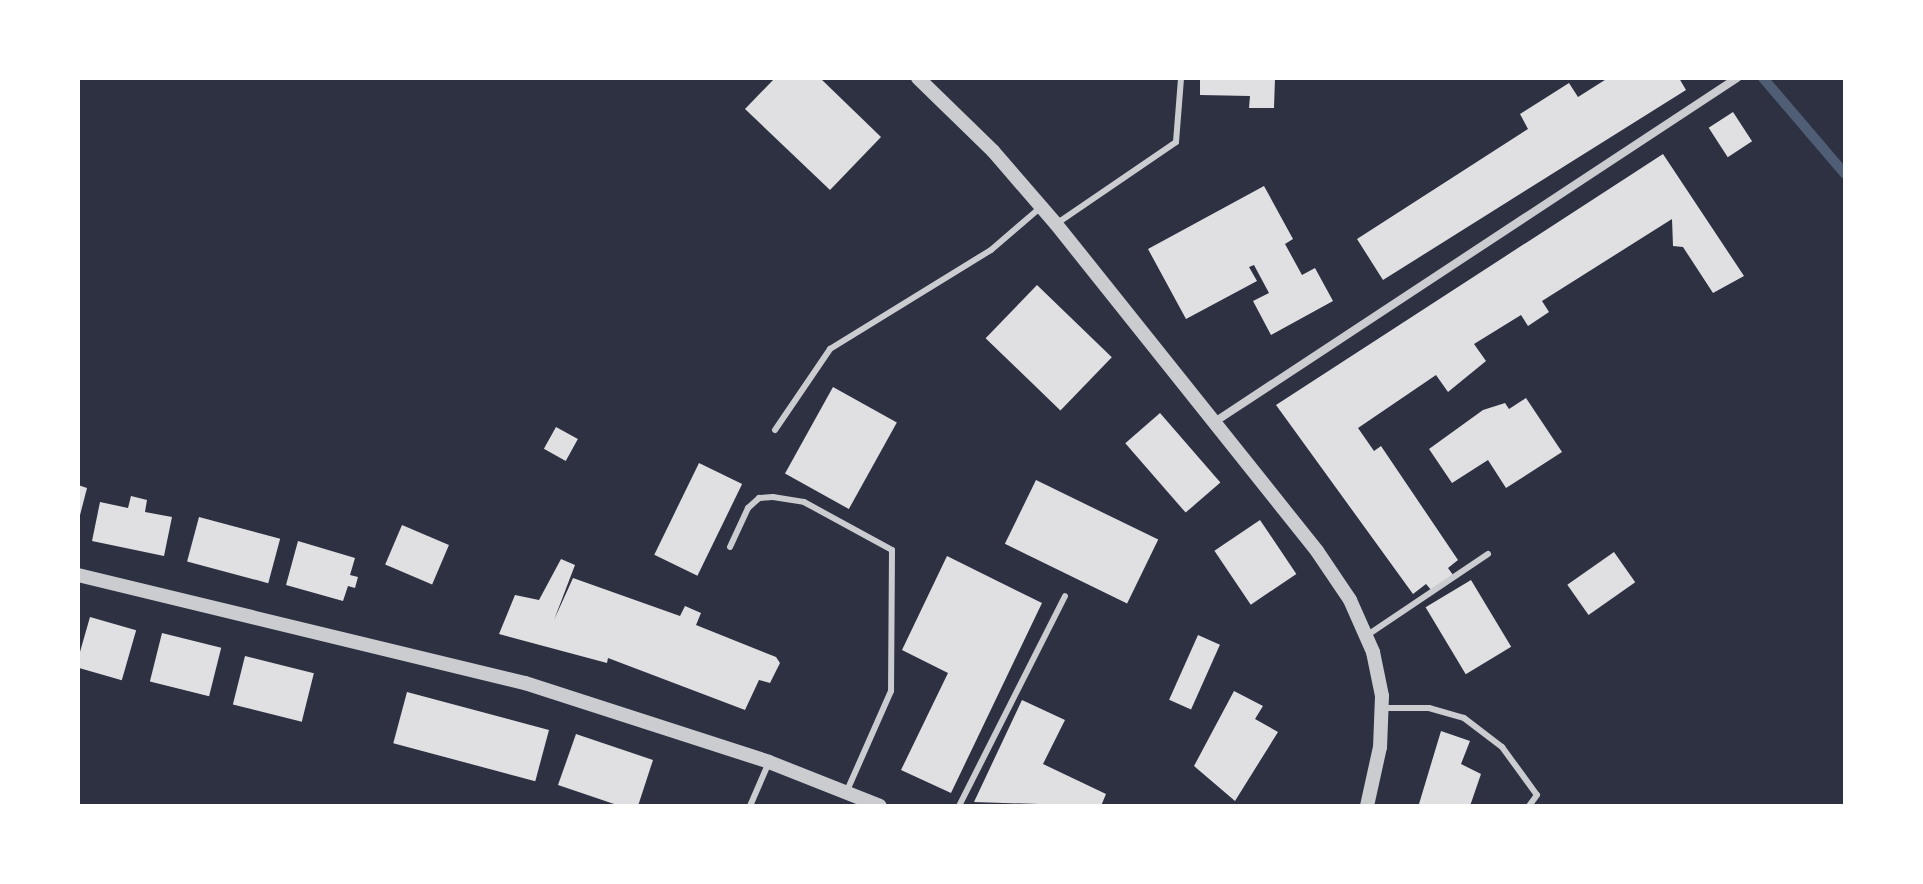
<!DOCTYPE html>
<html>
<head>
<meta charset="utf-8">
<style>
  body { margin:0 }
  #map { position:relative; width:1923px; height:884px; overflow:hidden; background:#2d3142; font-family:"Public Sans",sans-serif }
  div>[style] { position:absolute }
  .stream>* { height:10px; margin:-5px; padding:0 5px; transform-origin:5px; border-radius:5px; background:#4f5d75 }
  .building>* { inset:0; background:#e0e0e3; transform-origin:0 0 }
  .service>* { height:6px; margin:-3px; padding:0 3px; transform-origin:3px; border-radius:3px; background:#caccd0 }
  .minor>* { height:8px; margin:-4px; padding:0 4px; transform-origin:4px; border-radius:4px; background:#caccd0 }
  .tertiary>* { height:14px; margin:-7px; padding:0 7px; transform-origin:7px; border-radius:7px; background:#caccd0 }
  span { translate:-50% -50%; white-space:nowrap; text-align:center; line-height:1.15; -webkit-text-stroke:6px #fff; paint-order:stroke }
  .frame { position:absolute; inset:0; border:80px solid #fff; pointer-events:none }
</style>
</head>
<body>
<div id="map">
  <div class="stream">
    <div style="left:1763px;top:78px;width:126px;rotate:49.5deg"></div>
  </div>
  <div class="building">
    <div style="clip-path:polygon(775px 78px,820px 78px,881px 137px,830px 190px,745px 109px)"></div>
    <div style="clip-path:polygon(1200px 78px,1275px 78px,1274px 108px,1249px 108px,1250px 96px,1200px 95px)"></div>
    <div style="clip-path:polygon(1608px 78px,1679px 78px,1686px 90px,1383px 280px,1357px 239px,1528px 129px,1520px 114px,1569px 83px,1578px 97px)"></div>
    <div style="left:1733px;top:112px;width:35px;height:29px;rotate:57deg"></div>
    <div style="clip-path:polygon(1663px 154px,1744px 276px,1713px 293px,1683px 247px,1673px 246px,1672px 219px,1542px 301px,1549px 312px,1528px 326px,1521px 315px,1474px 344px,1486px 361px,1448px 392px,1436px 375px,1358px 428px,1374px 451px,1381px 446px,1458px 560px,1448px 568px,1453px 575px,1432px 591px,1426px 584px,1413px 594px,1276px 405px)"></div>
    <div style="clip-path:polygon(1264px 186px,1293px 239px,1285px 244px,1302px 275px,1315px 268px,1333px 301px,1271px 335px,1253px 301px,1269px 293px,1254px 265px,1249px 267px,1257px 281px,1186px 319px,1148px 249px)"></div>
    <div style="left:1037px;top:285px;width:104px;height:74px;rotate:44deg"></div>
    <div style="left:833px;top:387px;width:73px;height:99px;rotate:29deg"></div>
    <div style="clip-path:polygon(1526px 398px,1562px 452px,1506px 488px,1488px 460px,1452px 483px,1429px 449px,1483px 410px,1505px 403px,1509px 409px)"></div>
    <div style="left:1160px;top:413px;width:92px;height:46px;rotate:49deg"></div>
    <div style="left:556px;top:427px;width:25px;height:25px;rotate:29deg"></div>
    <div style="left:699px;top:463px;width:48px;height:102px;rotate:26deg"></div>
    <div style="left:1036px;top:480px;width:136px;height:71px;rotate:26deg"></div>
    <div style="clip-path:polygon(78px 485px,87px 488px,79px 519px,78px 519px)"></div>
    <div style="clip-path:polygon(131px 496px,147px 500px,145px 512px,172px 517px,164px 556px,92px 541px,100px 502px,128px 508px)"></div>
    <div style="left:199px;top:517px;width:84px;height:46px;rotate:15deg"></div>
    <div style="left:1260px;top:520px;width:65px;height:55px;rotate:56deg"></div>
    <div style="left:402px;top:525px;width:51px;height:43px;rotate:23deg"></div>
    <div style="clip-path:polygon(298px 541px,355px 558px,350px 575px,358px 577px,355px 588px,348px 586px,343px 601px,286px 585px)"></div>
    <div style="left:1614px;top:552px;width:37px;height:57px;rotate:55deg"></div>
    <div style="clip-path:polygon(947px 556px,1042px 603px,951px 793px,901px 770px,948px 673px,902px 650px)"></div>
    <div style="clip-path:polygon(561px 559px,575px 565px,554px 620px,573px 578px,680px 616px,685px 606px,701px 613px,696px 625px,776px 657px,780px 663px,770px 683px,759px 680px,745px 710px,608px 658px,607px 663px,499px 634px,515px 595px,539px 600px)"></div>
    <div style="left:1471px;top:580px;width:78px;height:53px;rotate:59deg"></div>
    <div style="left:90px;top:617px;width:48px;height:52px;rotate:16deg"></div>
    <div style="left:162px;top:633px;width:61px;height:50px;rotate:14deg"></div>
    <div style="left:1198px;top:635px;width:24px;height:71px;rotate:24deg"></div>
    <div style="left:245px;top:656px;width:71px;height:50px;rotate:14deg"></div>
    <div style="clip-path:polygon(1234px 691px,1263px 706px,1255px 719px,1278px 732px,1235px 801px,1194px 766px)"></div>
    <div style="left:407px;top:692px;width:147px;height:53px;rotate:15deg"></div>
    <div style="clip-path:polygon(1022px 700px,1065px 720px,1043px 764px,1106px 794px,1101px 806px,974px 802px)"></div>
    <div style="clip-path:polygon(1441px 731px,1470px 741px,1461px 764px,1481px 774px,1470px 806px,1411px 806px,1419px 804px)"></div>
    <div style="clip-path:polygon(576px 734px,653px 760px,638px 806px,620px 806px,558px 785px)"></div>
  </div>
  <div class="service">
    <div style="left:1056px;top:224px;width:145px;rotate:-34.3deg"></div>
    <div style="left:1176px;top:142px;width:64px;rotate:-85.5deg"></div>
    <div style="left:775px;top:430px;width:98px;rotate:-55.8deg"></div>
    <div style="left:830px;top:349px;width:189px;rotate:-31.6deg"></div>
    <div style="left:991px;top:250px;width:66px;rotate:-40.7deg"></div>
    <div style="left:730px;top:547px;width:43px;rotate:-65.2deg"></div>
    <div style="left:748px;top:508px;width:15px;rotate:-42deg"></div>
    <div style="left:759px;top:498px;width:14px;rotate:-4deg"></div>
    <div style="left:773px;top:497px;width:31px;rotate:9deg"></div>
    <div style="left:804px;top:502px;width:100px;rotate:28.6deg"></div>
    <div style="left:892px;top:550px;width:141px;rotate:90.4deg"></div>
    <div style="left:891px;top:691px;width:111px;rotate:113.8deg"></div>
    <div style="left:1366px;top:636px;width:147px;rotate:-33.9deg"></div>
    <div style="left:1383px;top:708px;width:46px"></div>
    <div style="left:1429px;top:708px;width:36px;rotate:16deg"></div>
    <div style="left:1464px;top:718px;width:48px;rotate:37.3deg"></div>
    <div style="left:1502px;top:747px;width:59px;rotate:53.9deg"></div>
    <div style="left:1537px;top:795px;width:14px;rotate:126deg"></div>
    <div style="left:750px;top:806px;width:48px;rotate:-66.6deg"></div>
    <div style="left:959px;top:806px;width:235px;rotate:-63.2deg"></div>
  </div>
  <div class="minor">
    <div style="left:1216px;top:421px;width:624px;rotate:-33.36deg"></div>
  </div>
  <div class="tertiary">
    <div style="left:918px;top:78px;width:105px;rotate:44.2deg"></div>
    <div style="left:993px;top:151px;width:96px;rotate:49.2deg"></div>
    <div style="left:1056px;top:224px;width:418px;rotate:51.4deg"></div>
    <div style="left:1317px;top:551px;width:59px;rotate:56deg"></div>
    <div style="left:1350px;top:600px;width:57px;rotate:66.1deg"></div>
    <div style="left:1373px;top:652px;width:45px;rotate:78.4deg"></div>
    <div style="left:1382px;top:696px;width:51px;rotate:92.2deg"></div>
    <div style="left:1380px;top:747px;width:60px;rotate:102.4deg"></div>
    <div style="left:78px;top:575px;width:460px;rotate:13.6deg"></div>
    <div style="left:525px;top:683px;width:256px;rotate:17.9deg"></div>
    <div style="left:769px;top:762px;width:119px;rotate:21.6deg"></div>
  </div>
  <div class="frame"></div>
</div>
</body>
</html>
